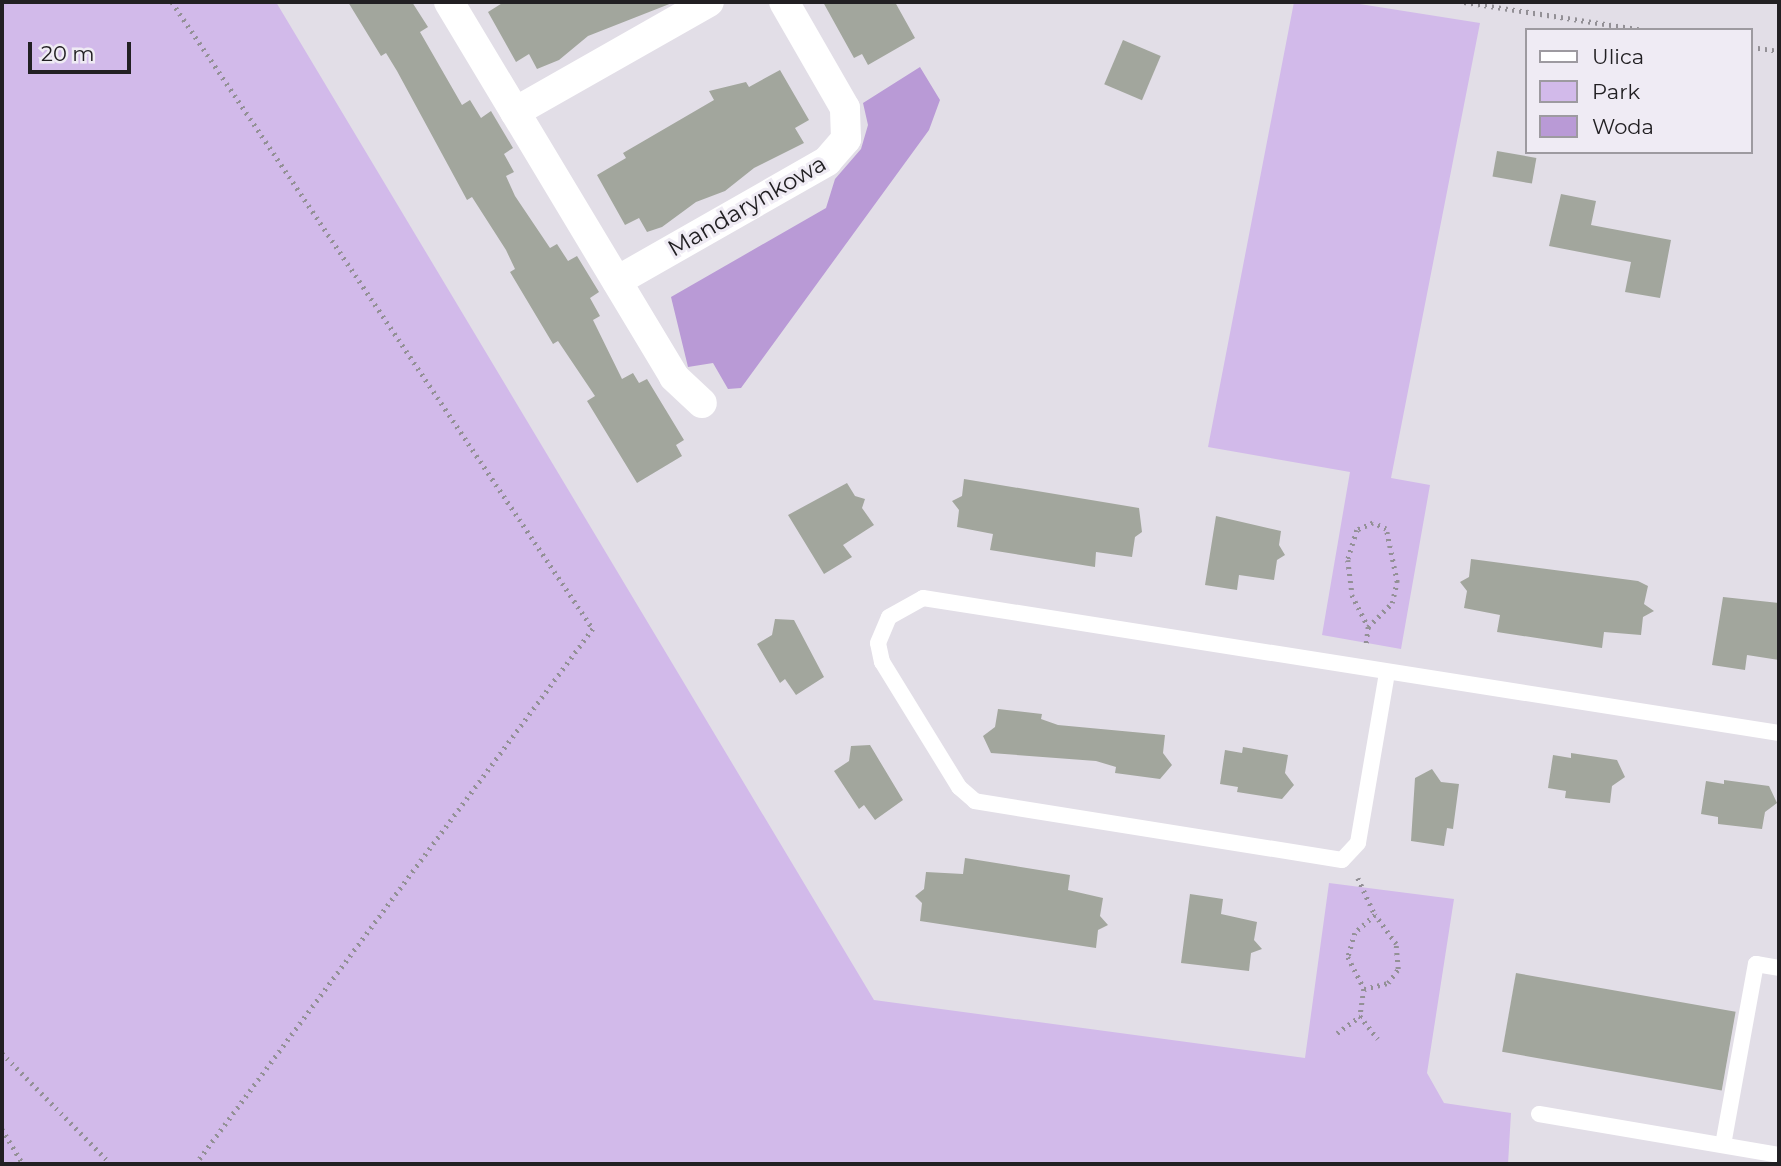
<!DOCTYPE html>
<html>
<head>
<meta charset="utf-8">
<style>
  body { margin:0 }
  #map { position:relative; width:1781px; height:1166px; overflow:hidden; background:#e2dee7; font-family:Montserrat,sans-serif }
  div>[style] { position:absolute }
  .green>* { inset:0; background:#d2baea }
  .water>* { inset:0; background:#b99ad6 }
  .building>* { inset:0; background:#a2a69d; transform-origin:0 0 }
  .path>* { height:4.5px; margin-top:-2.25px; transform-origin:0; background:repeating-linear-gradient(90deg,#939096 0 2px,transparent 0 7px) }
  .lane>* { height:16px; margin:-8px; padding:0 8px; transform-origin:8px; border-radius:8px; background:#fff }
  .street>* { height:30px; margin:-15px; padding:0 15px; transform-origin:15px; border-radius:15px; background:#fff }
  span { translate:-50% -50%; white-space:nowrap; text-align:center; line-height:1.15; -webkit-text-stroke:6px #efebf4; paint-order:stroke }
  .street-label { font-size:23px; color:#222023 }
  .frame { position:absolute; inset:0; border:4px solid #222023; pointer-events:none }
  .legend { position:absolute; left:1525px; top:28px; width:228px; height:126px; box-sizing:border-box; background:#efebf4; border:2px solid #9d9aa0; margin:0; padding:9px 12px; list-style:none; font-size:21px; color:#222023 }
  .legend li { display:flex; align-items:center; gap:14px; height:35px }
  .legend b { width:35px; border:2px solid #9d9aa0 }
  .scale { position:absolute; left:28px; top:42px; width:103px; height:32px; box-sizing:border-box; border:4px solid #222023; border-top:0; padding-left:9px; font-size:21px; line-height:24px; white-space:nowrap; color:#222023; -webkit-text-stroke:5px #efebf4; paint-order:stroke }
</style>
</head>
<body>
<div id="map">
  <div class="green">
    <div style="clip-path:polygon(2px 2px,276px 2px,874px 1000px,1305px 1058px,1329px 883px,1454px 899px,1427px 1073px,1444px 1103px,1511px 1113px,1508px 1164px,2px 1164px)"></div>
    <div style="clip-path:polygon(1294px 2px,1347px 2px,1480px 23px,1391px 478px,1430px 485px,1401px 649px,1322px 635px,1350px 472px,1208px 447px)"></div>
  </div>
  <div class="water">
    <div style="clip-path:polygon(920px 67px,940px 100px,929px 130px,741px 388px,728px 389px,713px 363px,688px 367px,671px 297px,826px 208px,835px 179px,861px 149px,868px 125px,863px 103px)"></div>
  </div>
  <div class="building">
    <div style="clip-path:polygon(348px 2px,412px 2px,428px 27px,420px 32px,462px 105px,470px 100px,481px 118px,491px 111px,513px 148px,504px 154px,514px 172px,506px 176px,515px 196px,550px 248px,557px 244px,568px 261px,577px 256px,599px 292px,590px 298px,600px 316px,593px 320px,622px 379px,633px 373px,639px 383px,647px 379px,684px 440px,676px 445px,682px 456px,637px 483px,587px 401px,595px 396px,558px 341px,553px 344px,510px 272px,515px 269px,506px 250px,472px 197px,467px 200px,397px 71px,386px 53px,381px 56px)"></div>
    <div style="clip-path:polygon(504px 2px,672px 2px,672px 3px,588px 36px,559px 60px,537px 69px,529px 54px,516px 62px,488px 12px)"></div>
    <div style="clip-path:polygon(823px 2px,895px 2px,915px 38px,868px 65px,862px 54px,854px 58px)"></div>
    <div style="left:1123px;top:40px;width:41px;height:48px;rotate:23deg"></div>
    <div style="clip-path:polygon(780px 70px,809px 120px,795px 128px,804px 143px,754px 168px,725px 191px,696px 202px,662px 227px,647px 232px,639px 218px,625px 225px,597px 175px,626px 158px,623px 153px,714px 100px,709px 91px,746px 82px,749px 87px)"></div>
    <div style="left:1497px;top:151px;width:40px;height:26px;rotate:10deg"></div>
    <div style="clip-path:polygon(1561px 194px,1596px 201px,1591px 225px,1671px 240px,1660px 298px,1625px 292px,1631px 262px,1549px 246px)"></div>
    <div style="clip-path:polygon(964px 479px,1139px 508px,1142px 532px,1135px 537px,1132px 557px,1096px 552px,1095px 567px,990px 550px,993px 534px,957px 527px,959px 510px,952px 501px,962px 496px)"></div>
    <div style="clip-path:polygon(847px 483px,855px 496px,865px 499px,862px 508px,874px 525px,843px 545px,852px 557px,824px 574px,788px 515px)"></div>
    <div style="clip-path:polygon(1216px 516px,1281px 531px,1279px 545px,1285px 555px,1277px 560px,1274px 580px,1239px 575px,1237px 590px,1205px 585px)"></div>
    <div style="clip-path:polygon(1471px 559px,1638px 581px,1648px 586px,1644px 604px,1654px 611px,1643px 617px,1641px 635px,1604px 632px,1602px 648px,1497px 632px,1500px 615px,1464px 608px,1467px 591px,1460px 582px,1469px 577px)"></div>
    <div style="clip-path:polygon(1723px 597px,1779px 603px,1779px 660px,1747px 655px,1745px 670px,1712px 665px)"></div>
    <div style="clip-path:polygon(775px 619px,794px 620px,824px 677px,796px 695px,785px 679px,780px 683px,757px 644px,772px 635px)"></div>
    <div style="clip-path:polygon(998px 709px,1042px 714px,1041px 719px,1058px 725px,1165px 735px,1163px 753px,1172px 765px,1160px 779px,1115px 773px,1116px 767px,1096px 761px,991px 753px,983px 736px,995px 727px)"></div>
    <div style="clip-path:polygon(870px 745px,903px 800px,875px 820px,864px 805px,859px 809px,834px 771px,849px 761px,851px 746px)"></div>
    <div style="clip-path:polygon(1243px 747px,1288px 755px,1285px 773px,1294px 785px,1282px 799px,1237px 792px,1238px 787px,1220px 784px,1225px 750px,1242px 753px)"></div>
    <div style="clip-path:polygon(1571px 753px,1617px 760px,1625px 777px,1612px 786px,1610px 803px,1565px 798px,1566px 791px,1548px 788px,1553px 755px,1571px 758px)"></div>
    <div style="clip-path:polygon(1432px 769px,1441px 782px,1459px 784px,1453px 829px,1447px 828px,1444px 846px,1411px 841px,1415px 778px)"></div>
    <div style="clip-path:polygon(1724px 780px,1769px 786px,1777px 803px,1765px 812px,1762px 829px,1718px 824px,1718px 817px,1701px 814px,1706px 781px,1724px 784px)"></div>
    <div style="clip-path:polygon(965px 858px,1070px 875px,1068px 890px,1103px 898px,1100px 916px,1108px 925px,1098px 930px,1096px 948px,920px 921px,922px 903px,915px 896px,924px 889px,926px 872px,963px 874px)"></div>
    <div style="clip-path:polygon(1190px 894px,1223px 899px,1221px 914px,1257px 922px,1254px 940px,1262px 949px,1251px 953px,1249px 971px,1181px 963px)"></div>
    <div style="left:1516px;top:973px;width:223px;height:80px;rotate:10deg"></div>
  </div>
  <div class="path">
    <div style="left:172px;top:2px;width:755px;rotate:56.12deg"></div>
    <div style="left:593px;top:629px;width:666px;rotate:126.58deg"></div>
    <div style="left:1464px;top:2px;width:180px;rotate:8.9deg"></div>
    <div style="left:1751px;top:47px;width:28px;rotate:8deg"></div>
    <div style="left:1366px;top:643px;width:16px;rotate:-83deg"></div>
    <div style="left:1368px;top:627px;width:34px;rotate:-45deg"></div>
    <div style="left:1392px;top:603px;width:22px;rotate:-77deg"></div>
    <div style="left:1397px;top:582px;width:54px;rotate:-101.7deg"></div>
    <div style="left:1386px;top:529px;width:14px;rotate:-155deg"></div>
    <div style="left:1373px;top:523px;width:17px;rotate:156deg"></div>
    <div style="left:1357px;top:530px;width:31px;rotate:107deg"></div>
    <div style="left:1348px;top:560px;width:35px;rotate:83deg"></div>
    <div style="left:1352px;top:595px;width:36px;rotate:63deg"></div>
    <div style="left:1358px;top:878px;width:41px;rotate:65.3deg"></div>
    <div style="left:1364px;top:989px;width:25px;rotate:-14deg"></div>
    <div style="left:1388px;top:983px;width:17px;rotate:-54deg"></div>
    <div style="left:1398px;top:969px;width:25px;rotate:-95deg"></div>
    <div style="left:1396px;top:944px;width:36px;rotate:-126deg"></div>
    <div style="left:1375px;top:915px;width:27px;rotate:138deg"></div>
    <div style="left:1355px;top:933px;width:25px;rotate:106deg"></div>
    <div style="left:1348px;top:957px;width:36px;rotate:63deg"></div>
    <div style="left:1364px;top:989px;width:27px;rotate:98deg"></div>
    <div style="left:1360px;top:1016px;width:29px;rotate:52deg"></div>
    <div style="left:1337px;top:1033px;width:29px;rotate:-36deg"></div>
    <div style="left:2px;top:1053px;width:156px;rotate:45.5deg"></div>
    <div style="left:2px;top:1129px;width:41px;rotate:59deg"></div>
  </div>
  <div class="lane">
    <div style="left:1387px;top:673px;width:172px;rotate:99.7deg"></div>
    <div style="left:1358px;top:843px;width:23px;rotate:133deg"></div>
    <div style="left:1342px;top:860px;width:372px;rotate:-170.9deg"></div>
    <div style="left:975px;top:801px;width:21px;rotate:-139deg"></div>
    <div style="left:959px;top:787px;width:147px;rotate:-121.6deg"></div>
    <div style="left:882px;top:662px;width:19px;rotate:-102deg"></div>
    <div style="left:878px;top:643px;width:28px;rotate:-67deg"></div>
    <div style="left:889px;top:617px;width:39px;rotate:-29deg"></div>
    <div style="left:923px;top:598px;width:867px;rotate:8.96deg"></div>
    <div style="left:1539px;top:1114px;width:243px;rotate:9.7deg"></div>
    <div style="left:1723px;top:1145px;width:184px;rotate:-79.7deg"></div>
    <div style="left:1756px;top:964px;width:23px;rotate:10deg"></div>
  </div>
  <div class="street">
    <div style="left:449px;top:2px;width:437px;rotate:59deg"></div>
    <div style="left:674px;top:377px;width:38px;rotate:43deg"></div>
    <div style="left:515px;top:112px;width:223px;rotate:-29.6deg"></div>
    <div style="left:617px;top:281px;width:242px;rotate:-29.7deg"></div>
    <div style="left:827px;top:161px;width:29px;rotate:-49deg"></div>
    <div style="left:846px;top:139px;width:31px;rotate:-92deg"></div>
    <div style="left:845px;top:108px;width:122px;rotate:-119.9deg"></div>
  </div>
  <div class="street-label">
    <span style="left:747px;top:206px;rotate:-30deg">Mandarynkowa</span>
  </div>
  <div class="frame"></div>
  <ul class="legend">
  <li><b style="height:9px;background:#fff"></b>Ulica</li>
  <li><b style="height:19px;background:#d2baea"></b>Park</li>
  <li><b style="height:19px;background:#b99ad6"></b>Woda</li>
  </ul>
  <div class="scale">20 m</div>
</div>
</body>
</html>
